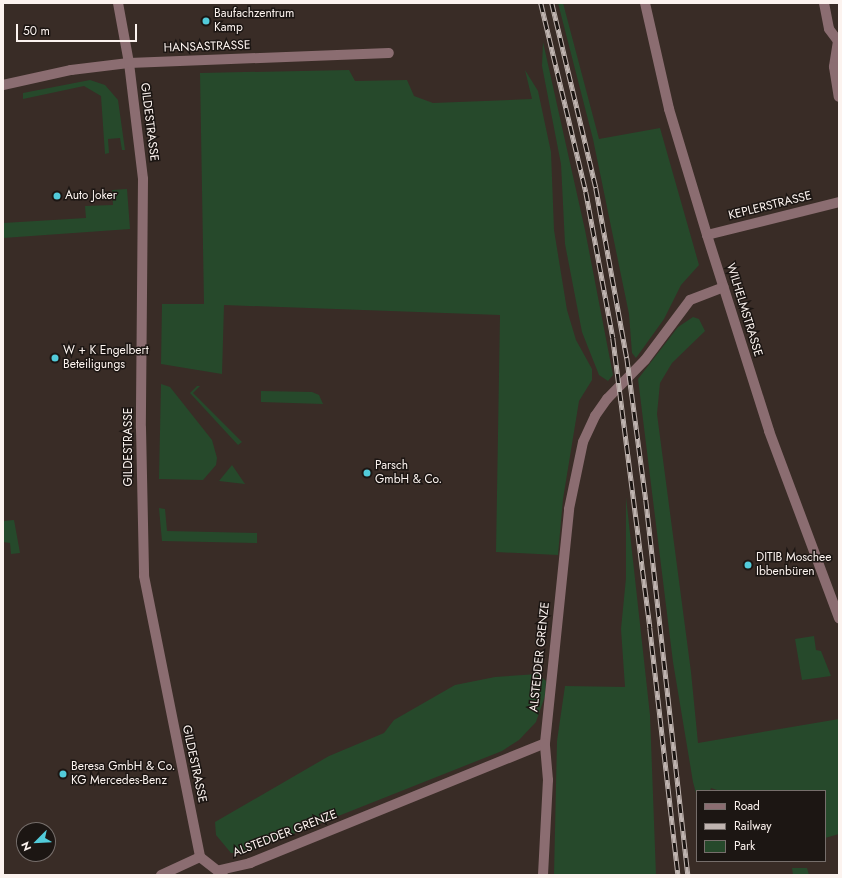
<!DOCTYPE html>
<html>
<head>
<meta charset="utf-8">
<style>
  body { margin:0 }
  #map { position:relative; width:842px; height:878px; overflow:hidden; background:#392c26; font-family:Jost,sans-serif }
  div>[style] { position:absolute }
  .green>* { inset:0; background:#26492b }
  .street>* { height:10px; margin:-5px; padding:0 5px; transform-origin:5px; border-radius:5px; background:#8b6d71 }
  .rail>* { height:4.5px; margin-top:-2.25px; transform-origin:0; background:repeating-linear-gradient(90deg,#1c1613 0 9px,#bfb4b0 0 18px); box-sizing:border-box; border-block:1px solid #bfb4b0 }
  .dots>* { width:11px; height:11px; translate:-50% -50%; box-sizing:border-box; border:2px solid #1c1613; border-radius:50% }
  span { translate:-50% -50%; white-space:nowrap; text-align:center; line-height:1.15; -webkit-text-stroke:3px #1c1613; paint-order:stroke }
  .poi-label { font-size:12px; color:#fcf3ef }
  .left { translate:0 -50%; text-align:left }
  .street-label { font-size:12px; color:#fcf3ef }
  .frame { position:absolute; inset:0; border:4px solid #fcf3ef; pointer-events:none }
  .legend { position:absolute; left:696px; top:790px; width:130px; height:72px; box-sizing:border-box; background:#1c1613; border:1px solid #766e6b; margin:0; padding:5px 7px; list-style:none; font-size:12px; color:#fcf3ef }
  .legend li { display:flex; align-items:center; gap:8px; height:20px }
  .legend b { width:20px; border:1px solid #766e6b }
  .north { position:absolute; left:16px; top:822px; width:40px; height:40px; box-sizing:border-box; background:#1c1613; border:1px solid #766e6b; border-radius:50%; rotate:246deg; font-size:11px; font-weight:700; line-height:16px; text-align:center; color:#fcf3ef }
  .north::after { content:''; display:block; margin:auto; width:14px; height:18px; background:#52cbda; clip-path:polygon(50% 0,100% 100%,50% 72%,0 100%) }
  .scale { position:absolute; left:16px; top:24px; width:121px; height:18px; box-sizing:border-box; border:2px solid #fcf3ef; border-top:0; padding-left:5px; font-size:12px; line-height:14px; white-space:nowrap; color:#fcf3ef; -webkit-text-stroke:3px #1c1613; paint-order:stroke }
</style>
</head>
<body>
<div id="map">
  <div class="green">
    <div style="clip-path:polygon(558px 3px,563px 3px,599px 139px,660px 128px,699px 265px,681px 285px,664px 319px,636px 358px,632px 353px,629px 314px,593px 139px)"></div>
    <div style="clip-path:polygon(543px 42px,585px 230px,613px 375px,608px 381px,599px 375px,582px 332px,565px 244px,561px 164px,542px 66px)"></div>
    <div style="clip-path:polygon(349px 70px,355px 81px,407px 80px,414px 96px,433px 103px,532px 99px,525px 70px,538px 91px,551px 152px,554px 230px,567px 310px,576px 340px,592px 369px,592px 380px,579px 401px,563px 499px,558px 555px,496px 552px,500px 315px,224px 305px,222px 374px,161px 364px,162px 304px,204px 304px,200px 73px)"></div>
    <div style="clip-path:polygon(90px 80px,105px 85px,118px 100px,125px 150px,122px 150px,120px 138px,108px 139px,109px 153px,105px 154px,101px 96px,84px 86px,23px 99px,23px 93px)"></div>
    <div style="clip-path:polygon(127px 189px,130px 229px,3px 238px,3px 223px,86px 218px,85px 206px,113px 205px,112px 190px)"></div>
    <div style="clip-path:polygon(693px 317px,699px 319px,705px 331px,672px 363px,660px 383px,657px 414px,691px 672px,698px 743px,839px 719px,839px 834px,825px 838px,825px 791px,720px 791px,711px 788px,710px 791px,697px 791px,697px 797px,693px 782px,673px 662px,638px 379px,678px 327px)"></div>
    <div style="clip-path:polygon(161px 384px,170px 387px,212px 440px,217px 458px,216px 465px,203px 480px,159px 479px)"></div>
    <div style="clip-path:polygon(197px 386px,200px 386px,193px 393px,242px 442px,238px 445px,190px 393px)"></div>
    <div style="clip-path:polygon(261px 391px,312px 392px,319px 395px,323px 404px,261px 402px)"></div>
    <div style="clip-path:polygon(232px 465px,245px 484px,219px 481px)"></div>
    <div style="clip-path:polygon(626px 497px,650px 715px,656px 875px,554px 875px,557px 741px,565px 686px,625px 687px,621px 629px,626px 578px)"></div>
    <div style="clip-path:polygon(159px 508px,165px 509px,167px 531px,257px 533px,257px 543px,162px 541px)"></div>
    <div style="clip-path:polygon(14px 520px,20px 553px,11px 554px,10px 543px,3px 542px,3px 521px)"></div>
    <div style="clip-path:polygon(814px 636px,816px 650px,821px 651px,831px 676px,802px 680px,795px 639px)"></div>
    <div style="clip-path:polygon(538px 674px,546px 681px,545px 696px,536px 722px,519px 740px,502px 751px,245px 853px,231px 853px,216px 835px,215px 822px,329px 756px,384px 733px,394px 720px,455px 685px,495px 677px)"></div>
    <div style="clip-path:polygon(792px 868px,807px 868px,809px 875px,793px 875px)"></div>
  </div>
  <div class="street">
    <div style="left:118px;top:3px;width:61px;rotate:79.6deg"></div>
    <div style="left:129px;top:63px;width:117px;rotate:83.1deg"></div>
    <div style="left:143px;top:179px;width:249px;rotate:90.5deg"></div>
    <div style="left:141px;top:428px;width:148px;rotate:88.8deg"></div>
    <div style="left:144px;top:576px;width:287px;rotate:78.7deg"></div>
    <div style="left:200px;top:857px;width:29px;rotate:38deg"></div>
    <div style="left:645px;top:3px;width:109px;rotate:77.2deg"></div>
    <div style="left:669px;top:109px;width:132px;rotate:73.2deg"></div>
    <div style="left:707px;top:235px;width:206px;rotate:72.4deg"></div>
    <div style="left:769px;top:431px;width:200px;rotate:69.5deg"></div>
    <div style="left:824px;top:3px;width:26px;rotate:79deg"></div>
    <div style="left:829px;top:29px;width:15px;rotate:53deg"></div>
    <div style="left:838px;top:41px;width:26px;rotate:99deg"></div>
    <div style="left:834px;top:67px;width:30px;rotate:81deg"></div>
    <div style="left:3px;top:85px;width:70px;rotate:-12.4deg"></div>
    <div style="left:71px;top:70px;width:58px;rotate:-6.9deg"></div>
    <div style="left:129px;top:63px;width:260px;rotate:-2.2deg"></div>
    <div style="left:707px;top:235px;width:136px;rotate:-14deg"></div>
    <div style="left:220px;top:870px;width:31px;rotate:-13deg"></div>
    <div style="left:250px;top:863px;width:318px;rotate:-22.1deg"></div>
    <div style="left:545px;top:743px;width:235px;rotate:-84.1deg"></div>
    <div style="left:569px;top:509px;width:68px;rotate:-78.2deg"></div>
    <div style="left:583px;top:442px;width:29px;rotate:-65deg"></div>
    <div style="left:595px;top:416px;width:21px;rotate:-55deg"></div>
    <div style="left:607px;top:399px;width:54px;rotate:-45.7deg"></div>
    <div style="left:645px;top:360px;width:75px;rotate:-53.1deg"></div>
    <div style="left:690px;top:300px;width:36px;rotate:-21deg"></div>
    <div style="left:161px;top:875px;width:43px;rotate:-24.8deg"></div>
    <div style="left:543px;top:875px;width:95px;rotate:-87deg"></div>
    <div style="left:548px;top:780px;width:37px;rotate:-95deg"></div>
  </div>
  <div class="rail">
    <div style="left:541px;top:3px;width:194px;rotate:76.6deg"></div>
    <div style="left:586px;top:192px;width:148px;rotate:79.5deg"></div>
    <div style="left:613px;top:338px;width:292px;rotate:82.7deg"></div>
    <div style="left:650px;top:628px;width:249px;rotate:83.5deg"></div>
    <div style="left:552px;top:3px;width:190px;rotate:76.6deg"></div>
    <div style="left:596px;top:188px;width:173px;rotate:79.7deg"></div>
    <div style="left:627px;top:358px;width:143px;rotate:82.4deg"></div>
    <div style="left:646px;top:500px;width:377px;rotate:83.6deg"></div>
  </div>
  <div class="dots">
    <div style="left:206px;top:21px;background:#52cbda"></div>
    <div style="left:57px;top:196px;background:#52cbda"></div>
    <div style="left:55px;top:358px;background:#52cbda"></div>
    <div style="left:367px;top:473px;background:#52cbda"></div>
    <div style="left:748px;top:565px;background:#52cbda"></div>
    <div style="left:63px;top:774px;background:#52cbda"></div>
  </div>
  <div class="poi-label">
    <span class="left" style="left:214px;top:21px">Baufachzentrum<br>Kamp</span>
    <span class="left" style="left:65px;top:196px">Auto Joker</span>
    <span class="left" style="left:63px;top:358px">W + K Engelbert<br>Beteiligungs</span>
    <span class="left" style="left:375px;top:473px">Parsch<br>GmbH &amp; Co.</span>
    <span class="left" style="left:756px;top:565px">DITIB Moschee<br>Ibbenbüren</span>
    <span class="left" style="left:71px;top:774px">Beresa GmbH &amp; Co.<br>KG Mercedes-Benz</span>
  </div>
  <div class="street-label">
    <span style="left:207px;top:47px;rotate:-2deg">HANSASTRASSE</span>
    <span style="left:149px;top:122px;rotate:83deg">GILDESTRASSE</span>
    <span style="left:770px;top:206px;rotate:-14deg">KEPLERSTRASSE</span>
    <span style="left:744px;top:310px;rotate:73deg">WILHELMSTRASSE</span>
    <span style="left:129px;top:447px;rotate:-90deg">GILDESTRASSE</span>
    <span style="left:540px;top:657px;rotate:-84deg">ALSTEDDER GRENZE</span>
    <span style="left:194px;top:764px;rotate:78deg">GILDESTRASSE</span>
    <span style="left:285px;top:834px;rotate:-21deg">ALSTEDDER GRENZE</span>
  </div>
  <div class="frame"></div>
  <ul class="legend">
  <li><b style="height:5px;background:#8b6d71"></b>Road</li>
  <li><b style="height:5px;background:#bfb4b0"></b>Railway</li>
  <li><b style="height:11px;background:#26492b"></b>Park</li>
  </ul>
  <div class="north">N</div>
  <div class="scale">50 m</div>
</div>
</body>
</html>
